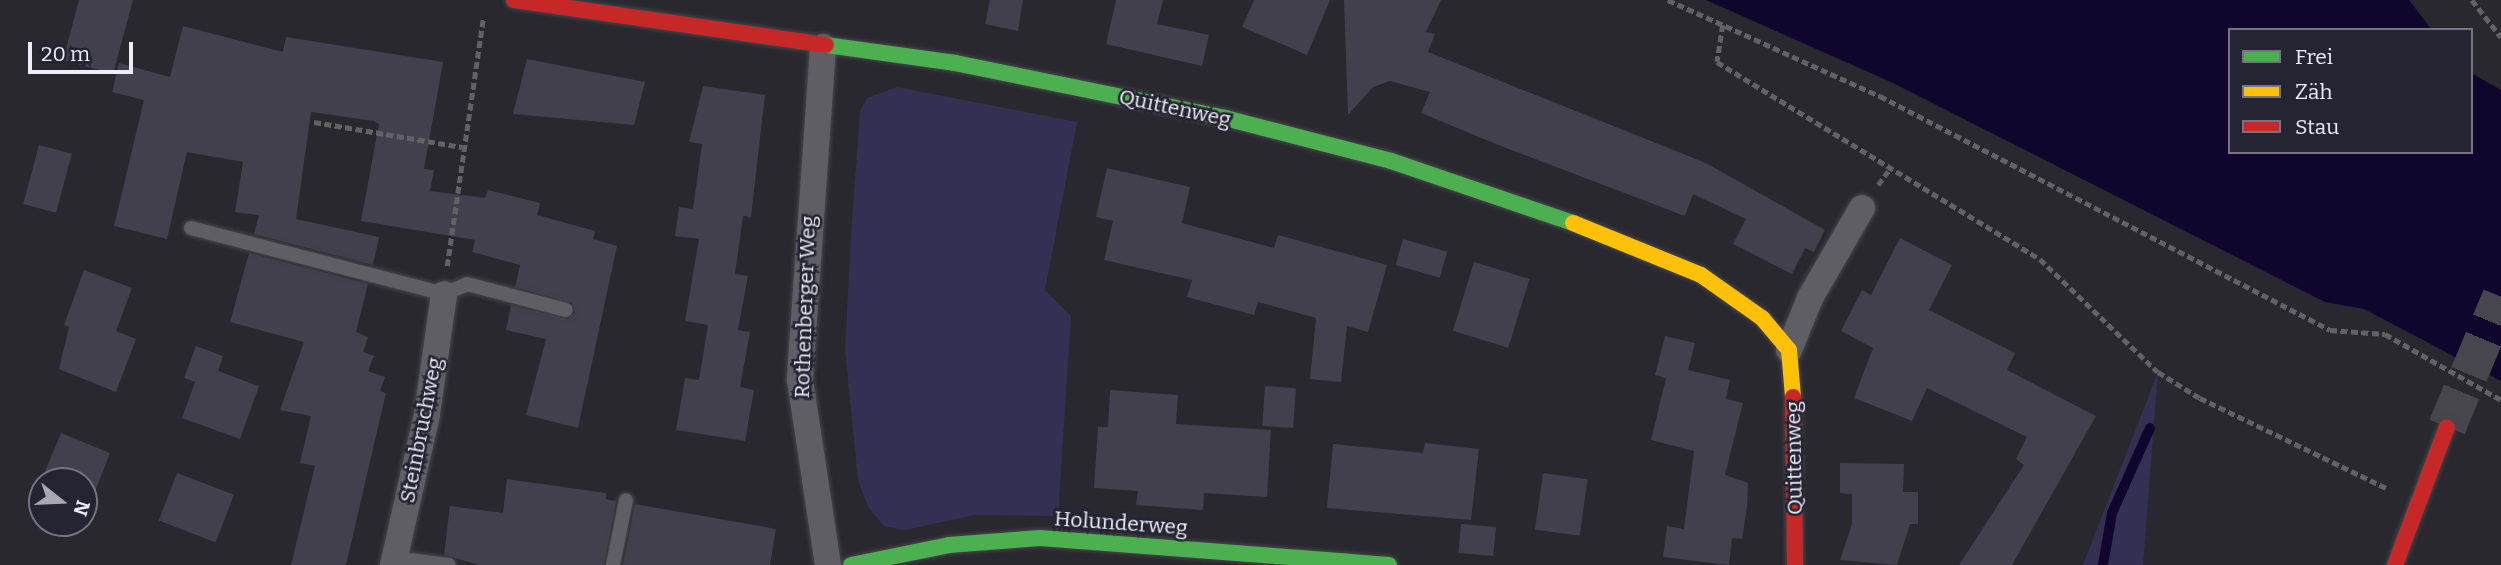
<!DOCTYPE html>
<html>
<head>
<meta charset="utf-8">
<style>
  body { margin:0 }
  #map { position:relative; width:2501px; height:565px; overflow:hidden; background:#28282e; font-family:Bitter,serif }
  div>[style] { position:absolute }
  .green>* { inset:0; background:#343054 }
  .water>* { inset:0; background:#10052d }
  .stream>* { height:10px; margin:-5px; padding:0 5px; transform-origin:5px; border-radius:5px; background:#10052d }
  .building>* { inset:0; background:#41404c; transform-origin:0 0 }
  .secondary-tunnel>* { height:38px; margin-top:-19px; transform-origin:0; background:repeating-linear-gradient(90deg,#46464c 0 38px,transparent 0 57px) }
  .path>* { height:4.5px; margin-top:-2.25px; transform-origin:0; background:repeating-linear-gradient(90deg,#626266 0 7px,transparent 0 10.5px) }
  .roads { filter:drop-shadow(0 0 2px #46454b) drop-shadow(0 0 2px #46454b) }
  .lane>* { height:14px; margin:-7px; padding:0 7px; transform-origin:7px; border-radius:7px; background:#5f5e64 }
  .street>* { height:26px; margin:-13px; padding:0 13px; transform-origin:13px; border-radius:13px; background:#5f5e64 }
  .fast>* { height:16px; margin:-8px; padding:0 8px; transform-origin:8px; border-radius:8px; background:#4caf50 }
  .slow>* { height:16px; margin:-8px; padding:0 8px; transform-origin:8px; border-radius:8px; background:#ffc107 }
  .jam>* { height:16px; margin:-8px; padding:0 8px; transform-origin:8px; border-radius:8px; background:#c62828 }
  .path-bridge>* { height:4.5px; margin-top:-2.25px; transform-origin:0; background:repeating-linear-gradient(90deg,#626266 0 7px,transparent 0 10.5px) }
  span { translate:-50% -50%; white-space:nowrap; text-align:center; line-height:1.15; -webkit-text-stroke:5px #252432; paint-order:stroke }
  .street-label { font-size:21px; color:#eeedf7 }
  .legend { position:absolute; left:2228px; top:28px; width:245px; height:126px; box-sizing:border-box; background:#252432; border:2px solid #757481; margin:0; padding:9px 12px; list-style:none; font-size:21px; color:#eeedf7 }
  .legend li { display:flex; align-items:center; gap:14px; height:35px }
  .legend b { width:35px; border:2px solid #757481 }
  .north { position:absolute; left:28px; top:467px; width:70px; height:70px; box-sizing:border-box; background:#252432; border:2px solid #757481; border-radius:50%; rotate:108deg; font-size:19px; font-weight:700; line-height:28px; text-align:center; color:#eeedf7 }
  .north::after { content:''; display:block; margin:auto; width:24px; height:32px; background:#a9a8b1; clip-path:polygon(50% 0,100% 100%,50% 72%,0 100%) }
  .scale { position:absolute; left:28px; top:42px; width:105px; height:32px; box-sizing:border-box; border:4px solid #eeedf7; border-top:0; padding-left:9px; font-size:21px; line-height:24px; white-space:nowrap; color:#eeedf7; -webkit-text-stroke:5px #252432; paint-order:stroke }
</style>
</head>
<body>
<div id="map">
  <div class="green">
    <div style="clip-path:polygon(897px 87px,1077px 122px,1045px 290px,1071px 316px,1058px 516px,975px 515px,905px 530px,884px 526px,868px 507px,858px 480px,845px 350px,851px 236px,860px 111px,867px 98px)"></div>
    <div style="clip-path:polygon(2158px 372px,2143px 565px,2083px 565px)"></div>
  </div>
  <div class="water">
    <div style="clip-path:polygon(1706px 0,2409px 0,2432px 30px,2230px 30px,2230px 152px,2471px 152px,2471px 73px,2501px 90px,2501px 381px,2364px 309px,2325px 302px,1891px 82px)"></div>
  </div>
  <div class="stream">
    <div style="left:2103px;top:565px;width:53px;rotate:-80.2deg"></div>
    <div style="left:2112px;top:513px;width:93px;rotate:-65.9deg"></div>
  </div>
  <div class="building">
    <div style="clip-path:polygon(79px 0,133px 0,113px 74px,63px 60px)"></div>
    <div style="clip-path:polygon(990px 0,1023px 0,1018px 31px,985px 24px)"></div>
    <div style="clip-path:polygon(1116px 0,1163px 0,1157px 24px,1209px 35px,1202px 66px,1106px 44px)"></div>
    <div style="clip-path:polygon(1254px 0,1330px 0,1307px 55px,1242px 27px)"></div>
    <div style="clip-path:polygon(1344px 0,1441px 0,1426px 32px,1435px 34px,1428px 52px,1706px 163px,1825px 230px,1814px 252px,1805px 248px,1792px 274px,1733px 244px,1746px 219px,1693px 194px,1685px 216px,1496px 144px,1421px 113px,1430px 92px,1390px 81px,1373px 87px,1348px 115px)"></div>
    <div style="clip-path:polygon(183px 26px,283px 52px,286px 37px,443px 62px,424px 169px,434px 170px,430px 191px,485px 198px,488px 190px,540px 203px,537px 215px,595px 231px,593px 239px,617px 246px,578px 428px,526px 415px,546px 339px,506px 330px,511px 305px,568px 319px,575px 312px,572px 303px,515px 287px,520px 265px,472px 252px,475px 240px,361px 221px,379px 124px,374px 121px,311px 112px,296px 219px,379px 237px,373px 265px,254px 234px,259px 215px,235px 212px,243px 162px,187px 152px,167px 239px,114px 226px,144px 100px,112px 92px,119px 63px,170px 77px)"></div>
    <div style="clip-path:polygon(527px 59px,645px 82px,634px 125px,513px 114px)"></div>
    <div style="clip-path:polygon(703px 86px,765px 95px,751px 217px,743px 216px,735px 274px,748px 276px,738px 330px,750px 332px,740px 387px,754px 390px,745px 441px,676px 430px,685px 378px,699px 380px,708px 325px,685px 321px,699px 239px,675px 236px,679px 207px,693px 209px,702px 144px,689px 142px)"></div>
    <div style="left:39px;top:145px;width:34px;height:61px;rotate:15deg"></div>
    <div style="clip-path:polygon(1107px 168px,1190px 187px,1182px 223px,1274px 248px,1278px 235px,1387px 265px,1368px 332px,1347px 326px,1341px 382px,1310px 379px,1316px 318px,1258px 302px,1254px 315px,1187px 297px,1192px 280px,1104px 260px,1113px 221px,1096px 217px)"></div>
    <div style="clip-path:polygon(1900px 238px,1952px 265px,1929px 310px,2015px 353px,2007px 370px,2096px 416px,2012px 565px,1959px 565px,2024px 465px,2016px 459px,2027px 437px,1927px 388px,1912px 421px,1854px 398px,1873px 348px,1841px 331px,1862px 290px,1871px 295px)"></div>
    <div style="left:1403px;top:239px;width:46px;height:27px;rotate:16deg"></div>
    <div style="clip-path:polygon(249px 253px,368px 284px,356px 332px,368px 337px,363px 352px,374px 356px,368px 371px,385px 377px,380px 391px,386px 393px,346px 565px,291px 565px,315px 466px,300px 463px,311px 416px,280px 410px,304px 342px,230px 322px)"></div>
    <div style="left:1474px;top:262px;width:58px;height:72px;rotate:17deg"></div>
    <div style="clip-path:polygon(84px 270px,132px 288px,116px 331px,136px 339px,116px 392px,59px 369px,69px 327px,64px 325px)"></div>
    <div style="clip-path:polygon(1665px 336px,1695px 343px,1688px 370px,1730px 380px,1726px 399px,1743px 403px,1725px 475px,1748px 483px,1747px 507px,1742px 539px,1732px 538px,1729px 565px,1663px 557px,1667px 526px,1684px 529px,1694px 451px,1651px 440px,1666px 378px,1655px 375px)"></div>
    <div style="clip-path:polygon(196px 346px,223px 356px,218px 371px,259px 386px,240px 439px,182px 418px,195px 382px,184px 378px)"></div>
    <div style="left:1265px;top:386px;width:31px;height:40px;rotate:4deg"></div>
    <div style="clip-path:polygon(1110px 390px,1178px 395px,1176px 424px,1271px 430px,1267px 497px,1204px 493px,1203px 510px,1136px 505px,1138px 491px,1094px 488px,1098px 427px,1108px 427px)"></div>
    <div style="clip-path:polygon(61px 433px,110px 453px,94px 494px,84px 490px,84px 481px,44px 474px)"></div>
    <div style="clip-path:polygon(1425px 443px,1479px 449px,1471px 520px,1327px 508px,1333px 444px,1423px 453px)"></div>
    <div style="clip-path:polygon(1840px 463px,1904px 464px,1903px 492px,1918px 492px,1918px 524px,1910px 524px,1897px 565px,1840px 560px,1852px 524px,1852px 494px,1840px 493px)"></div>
    <div style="left:177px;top:473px;width:61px;height:51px;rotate:21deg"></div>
    <div style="left:1543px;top:473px;width:45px;height:57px;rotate:8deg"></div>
    <div style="clip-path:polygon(507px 479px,606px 493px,606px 499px,616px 501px,604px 565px,479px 565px,444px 555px,450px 506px,503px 513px)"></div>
    <div style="clip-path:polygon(635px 504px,776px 529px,770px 565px,623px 565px)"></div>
    <div style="left:1461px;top:524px;width:35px;height:29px;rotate:5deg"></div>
  </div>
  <div class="secondary-tunnel">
    <div style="left:2447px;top:427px;width:141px;rotate:-67.4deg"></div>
  </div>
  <div class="path">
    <div style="left:1668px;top:0;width:233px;rotate:24.4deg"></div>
    <div style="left:1880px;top:96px;width:507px;rotate:27.47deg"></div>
    <div style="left:2330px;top:330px;width:55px;rotate:4.2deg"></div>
    <div style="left:2472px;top:0;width:47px;rotate:51.9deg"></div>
    <div style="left:1723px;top:25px;width:37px;rotate:99deg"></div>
    <div style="left:1717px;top:62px;width:378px;rotate:31.4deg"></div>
    <div style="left:2040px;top:259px;width:163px;rotate:43.8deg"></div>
    <div style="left:2158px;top:372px;width:49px;rotate:31.8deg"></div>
    <div style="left:2200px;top:398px;width:207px;rotate:25.8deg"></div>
    <div style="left:314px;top:122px;width:150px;rotate:9.6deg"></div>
    <div style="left:1878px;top:185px;width:17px;rotate:-54deg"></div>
    <div style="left:447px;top:266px;width:251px;rotate:-81.7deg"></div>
  </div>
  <div class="roads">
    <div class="lane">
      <div style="left:191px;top:228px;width:261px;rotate:14.6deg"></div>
      <div style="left:444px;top:294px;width:25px;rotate:-23deg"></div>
      <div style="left:467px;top:284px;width:102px;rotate:14.7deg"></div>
      <div style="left:394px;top:558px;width:55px;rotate:7.3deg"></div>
      <div style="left:613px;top:565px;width:66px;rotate:-78.7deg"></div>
    </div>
    <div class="street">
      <div style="left:823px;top:47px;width:334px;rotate:94deg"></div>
      <div style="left:800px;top:380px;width:187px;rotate:81.4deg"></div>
      <div style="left:1789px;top:350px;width:56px;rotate:-68deg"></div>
      <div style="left:1810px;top:298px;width:104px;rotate:-60deg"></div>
      <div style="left:393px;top:565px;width:155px;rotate:-77.3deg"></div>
      <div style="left:427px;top:414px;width:121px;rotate:-81.9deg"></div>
    </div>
    <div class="fast">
      <div style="left:826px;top:45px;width:130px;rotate:7.9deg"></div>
      <div style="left:955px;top:63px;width:276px;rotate:11.5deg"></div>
      <div style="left:1225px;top:118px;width:171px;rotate:14.5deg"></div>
      <div style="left:1391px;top:161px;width:192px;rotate:18.8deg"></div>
      <div style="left:851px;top:565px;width:100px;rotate:-11.5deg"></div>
      <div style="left:949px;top:545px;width:91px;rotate:-4.4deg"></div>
      <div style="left:1040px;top:538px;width:350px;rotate:4.4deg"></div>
    </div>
    <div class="slow">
      <div style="left:1573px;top:223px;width:138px;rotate:22.1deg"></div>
      <div style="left:1701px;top:275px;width:75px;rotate:35.2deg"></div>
      <div style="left:1762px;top:318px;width:42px;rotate:49.8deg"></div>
      <div style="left:1789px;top:350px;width:47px;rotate:85.1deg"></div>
    </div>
    <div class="jam">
      <div style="left:514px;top:0;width:315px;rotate:8.2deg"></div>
      <div style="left:1793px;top:397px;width:168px;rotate:89.3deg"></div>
      <div style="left:2395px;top:565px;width:147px;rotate:-69.4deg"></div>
    </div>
  </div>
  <div class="path-bridge">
    <div style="left:2385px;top:334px;width:133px;rotate:29.6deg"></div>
  </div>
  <div class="street-label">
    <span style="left:1175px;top:108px;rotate:12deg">Quittenweg</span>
    <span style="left:805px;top:307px;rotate:-88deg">Rothenberger Weg</span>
    <span style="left:421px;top:430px;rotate:-79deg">Steinbruchweg</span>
    <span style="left:1794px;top:458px;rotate:-91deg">Quittenweg</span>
    <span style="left:1121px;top:523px;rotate:4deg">Holunderweg</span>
  </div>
  <ul class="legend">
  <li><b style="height:9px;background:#4caf50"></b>Frei</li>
  <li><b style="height:9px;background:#ffc107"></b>Zäh</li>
  <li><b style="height:9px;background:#c62828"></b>Stau</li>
  </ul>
  <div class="north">N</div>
  <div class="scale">20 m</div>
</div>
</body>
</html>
